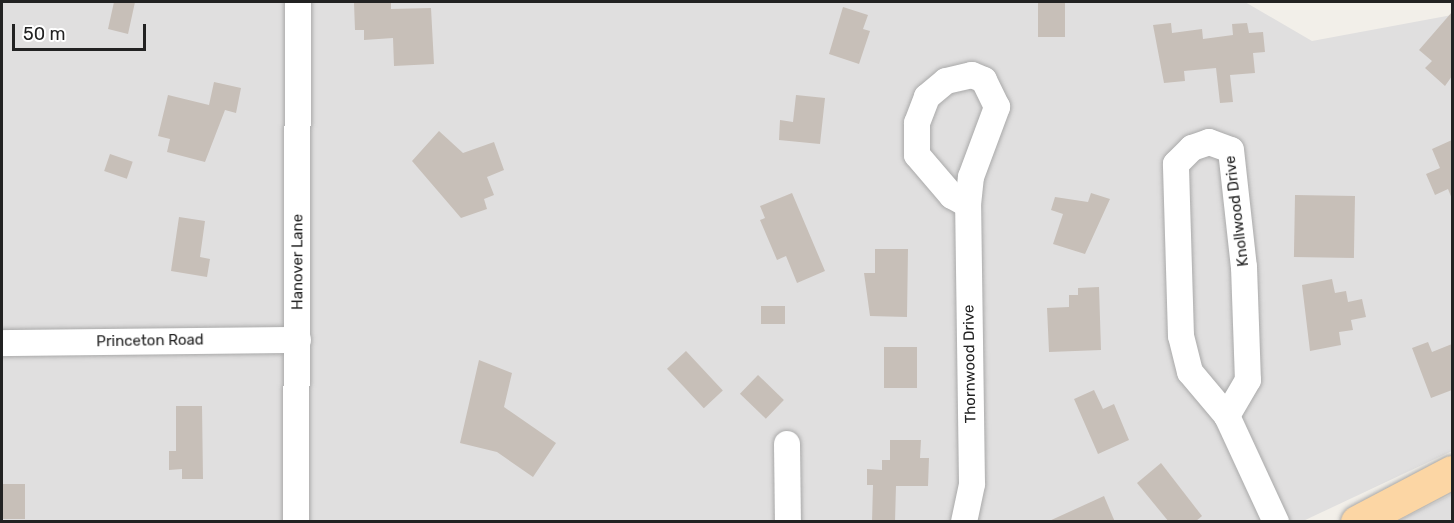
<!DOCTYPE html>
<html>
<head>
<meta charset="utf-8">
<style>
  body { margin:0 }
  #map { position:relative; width:1454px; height:523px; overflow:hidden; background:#f2efe9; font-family:Rubik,sans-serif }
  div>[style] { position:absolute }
  .residential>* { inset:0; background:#e0dfdf }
  .building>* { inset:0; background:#c7bfb8; transform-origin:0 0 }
  .roads { filter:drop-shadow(0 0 2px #a9a9a9) drop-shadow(0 0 2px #a9a9a9) }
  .minor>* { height:26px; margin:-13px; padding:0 13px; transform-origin:13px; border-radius:13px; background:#fff }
  .major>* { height:33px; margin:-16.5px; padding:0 16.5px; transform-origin:16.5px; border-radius:16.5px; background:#fcd6a4 }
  span { translate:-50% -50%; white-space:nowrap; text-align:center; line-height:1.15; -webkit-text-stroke:4.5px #fff; paint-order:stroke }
  .street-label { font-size:15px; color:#222 }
  .frame { position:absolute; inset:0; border:3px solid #222; pointer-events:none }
  .scale { position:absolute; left:12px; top:24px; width:134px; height:27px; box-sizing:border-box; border:3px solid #222; border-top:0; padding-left:8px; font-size:18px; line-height:21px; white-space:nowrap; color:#222; -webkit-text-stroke:4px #fff; paint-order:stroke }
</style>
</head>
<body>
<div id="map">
  <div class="residential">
    <div style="clip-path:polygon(2px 2px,1245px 2px,1312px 41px,1452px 15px,1452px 451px,1301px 522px,2px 521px)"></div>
    <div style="clip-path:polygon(1452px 494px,1452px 521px,1398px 521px)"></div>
  </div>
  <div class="building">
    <div style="clip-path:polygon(114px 2px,135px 2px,128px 34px,108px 29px)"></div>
    <div style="clip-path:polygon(391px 2px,391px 9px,431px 8px,434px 64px,394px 66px,393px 38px,364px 40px,364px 30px,355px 30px,354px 3px)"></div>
    <div style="left:1038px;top:2px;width:27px;height:35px"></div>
    <div style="clip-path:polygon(843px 7px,868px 15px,863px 29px,870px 31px,859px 64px,829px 54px)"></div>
    <div style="clip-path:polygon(1452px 12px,1452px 76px,1445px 86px,1425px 68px,1432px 61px,1419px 50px)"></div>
    <div style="clip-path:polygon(1171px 23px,1172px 33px,1202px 29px,1203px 39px,1233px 35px,1232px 24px,1247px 23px,1249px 33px,1263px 32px,1265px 52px,1253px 53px,1255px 73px,1230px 75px,1233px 102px,1220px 103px,1216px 68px,1184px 71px,1185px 81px,1164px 83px,1153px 25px)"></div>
    <div style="clip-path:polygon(214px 82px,241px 88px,236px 113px,225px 110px,205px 162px,167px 152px,170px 139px,158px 136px,168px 95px,209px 105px)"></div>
    <div style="clip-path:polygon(796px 95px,825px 98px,820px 144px,779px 140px,780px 120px,793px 122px)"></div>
    <div style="clip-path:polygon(439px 131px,463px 153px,494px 142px,504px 170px,487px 177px,494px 195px,484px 199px,487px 209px,461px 218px,412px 161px)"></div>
    <div style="clip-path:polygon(1452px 140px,1452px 199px,1448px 189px,1435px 195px,1426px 174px,1440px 168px,1432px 149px)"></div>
    <div style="left:110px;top:154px;width:24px;height:18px;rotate:19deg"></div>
    <div style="clip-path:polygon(792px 193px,825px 271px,797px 283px,786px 256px,777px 260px,760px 220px,765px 218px,760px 206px)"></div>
    <div style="clip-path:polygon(1091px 193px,1110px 199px,1085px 254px,1053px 244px,1063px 214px,1051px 210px,1055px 197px,1088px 202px)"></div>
    <div style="left:1295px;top:195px;width:60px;height:62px;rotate:1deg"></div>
    <div style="clip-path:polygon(179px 217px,205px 221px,200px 257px,210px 259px,207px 277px,171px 271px)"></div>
    <div style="clip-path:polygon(875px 249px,908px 249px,907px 317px,870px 316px,864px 273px,875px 273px)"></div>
    <div style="clip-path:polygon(1332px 279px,1335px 293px,1346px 291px,1348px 302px,1362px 299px,1366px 317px,1351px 320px,1353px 330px,1339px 332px,1341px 345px,1310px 351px,1302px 285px)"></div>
    <div style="clip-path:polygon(1099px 287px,1101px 350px,1049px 352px,1047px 308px,1069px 307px,1069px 295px,1078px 295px,1078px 288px)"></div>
    <div style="left:785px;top:306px;width:18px;height:24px;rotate:90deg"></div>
    <div style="clip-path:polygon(1428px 342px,1432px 352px,1452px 344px,1452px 390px,1431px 398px,1412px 348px)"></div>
    <div style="left:884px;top:347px;width:33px;height:41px"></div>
    <div style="left:686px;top:351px;width:54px;height:26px;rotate:47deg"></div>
    <div style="clip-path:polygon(479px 360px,512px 373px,504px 407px,556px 443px,533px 477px,497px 452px,460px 443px)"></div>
    <div style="left:758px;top:375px;width:36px;height:26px;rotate:44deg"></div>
    <div style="clip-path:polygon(1094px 390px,1103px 409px,1114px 404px,1129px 440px,1098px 454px,1074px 399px)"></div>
    <div style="clip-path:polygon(176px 406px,202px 406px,203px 479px,182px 479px,182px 469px,169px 470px,169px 451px,176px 451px)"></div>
    <div style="clip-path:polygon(890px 440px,921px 440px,920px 458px,929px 458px,928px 486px,896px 486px,895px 522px,872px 522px,873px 485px,867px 485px,867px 469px,882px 470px,882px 460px,890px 460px)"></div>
    <div style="clip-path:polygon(1161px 463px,1202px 516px,1195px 522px,1169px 522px,1137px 483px)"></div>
    <div style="left:2px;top:484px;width:23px;height:35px"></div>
    <div style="clip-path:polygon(1104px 496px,1115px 522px,1047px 522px)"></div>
  </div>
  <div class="roads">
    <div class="minor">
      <div style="left:1209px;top:142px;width:23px;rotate:20deg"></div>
      <div style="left:1231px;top:150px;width:118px;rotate:83.7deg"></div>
      <div style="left:1244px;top:267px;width:113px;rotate:88deg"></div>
      <div style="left:1248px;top:380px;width:42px;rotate:120.3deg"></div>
      <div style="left:1227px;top:416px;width:57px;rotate:-130.1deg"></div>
      <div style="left:1190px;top:372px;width:37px;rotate:-104deg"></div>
      <div style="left:1181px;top:336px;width:172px;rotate:-91.7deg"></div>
      <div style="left:1176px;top:164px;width:23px;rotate:-45deg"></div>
      <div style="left:1192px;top:148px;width:18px;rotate:-19deg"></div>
      <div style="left:2px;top:343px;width:296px;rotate:-0.6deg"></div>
      <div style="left:1227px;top:416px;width:117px;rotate:65.2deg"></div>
      <div style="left:787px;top:444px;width:78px;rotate:89.3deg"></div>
      <div style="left:296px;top:522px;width:520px;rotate:-89.78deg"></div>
      <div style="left:964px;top:522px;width:39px;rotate:-78deg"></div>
      <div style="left:972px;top:484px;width:279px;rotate:-90.8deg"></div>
      <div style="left:968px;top:205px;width:28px;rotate:-84deg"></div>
      <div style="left:971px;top:177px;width:75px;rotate:-69.6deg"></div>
      <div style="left:997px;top:107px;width:30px;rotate:-116deg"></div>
      <div style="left:984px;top:80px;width:13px;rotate:-157deg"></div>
      <div style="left:972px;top:75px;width:27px;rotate:167deg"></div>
      <div style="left:946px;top:81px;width:25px;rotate:140deg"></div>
      <div style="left:927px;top:97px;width:28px;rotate:111deg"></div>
      <div style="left:917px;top:123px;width:32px;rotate:90deg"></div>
      <div style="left:917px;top:155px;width:54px;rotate:49.5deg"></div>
      <div style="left:952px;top:196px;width:18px;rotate:29deg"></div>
    </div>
    <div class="major">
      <div style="left:1357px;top:522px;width:107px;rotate:-27.8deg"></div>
    </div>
  </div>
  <div class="street-label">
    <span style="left:1237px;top:211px;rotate:-97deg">Knollwood Drive</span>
    <span style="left:298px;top:262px;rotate:-90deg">Hanover Lane</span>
    <span style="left:150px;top:341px;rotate:-1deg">Princeton Road</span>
    <span style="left:970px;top:364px;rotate:-91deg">Thornwood Drive</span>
  </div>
  <div class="frame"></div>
  <div class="scale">50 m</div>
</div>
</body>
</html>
